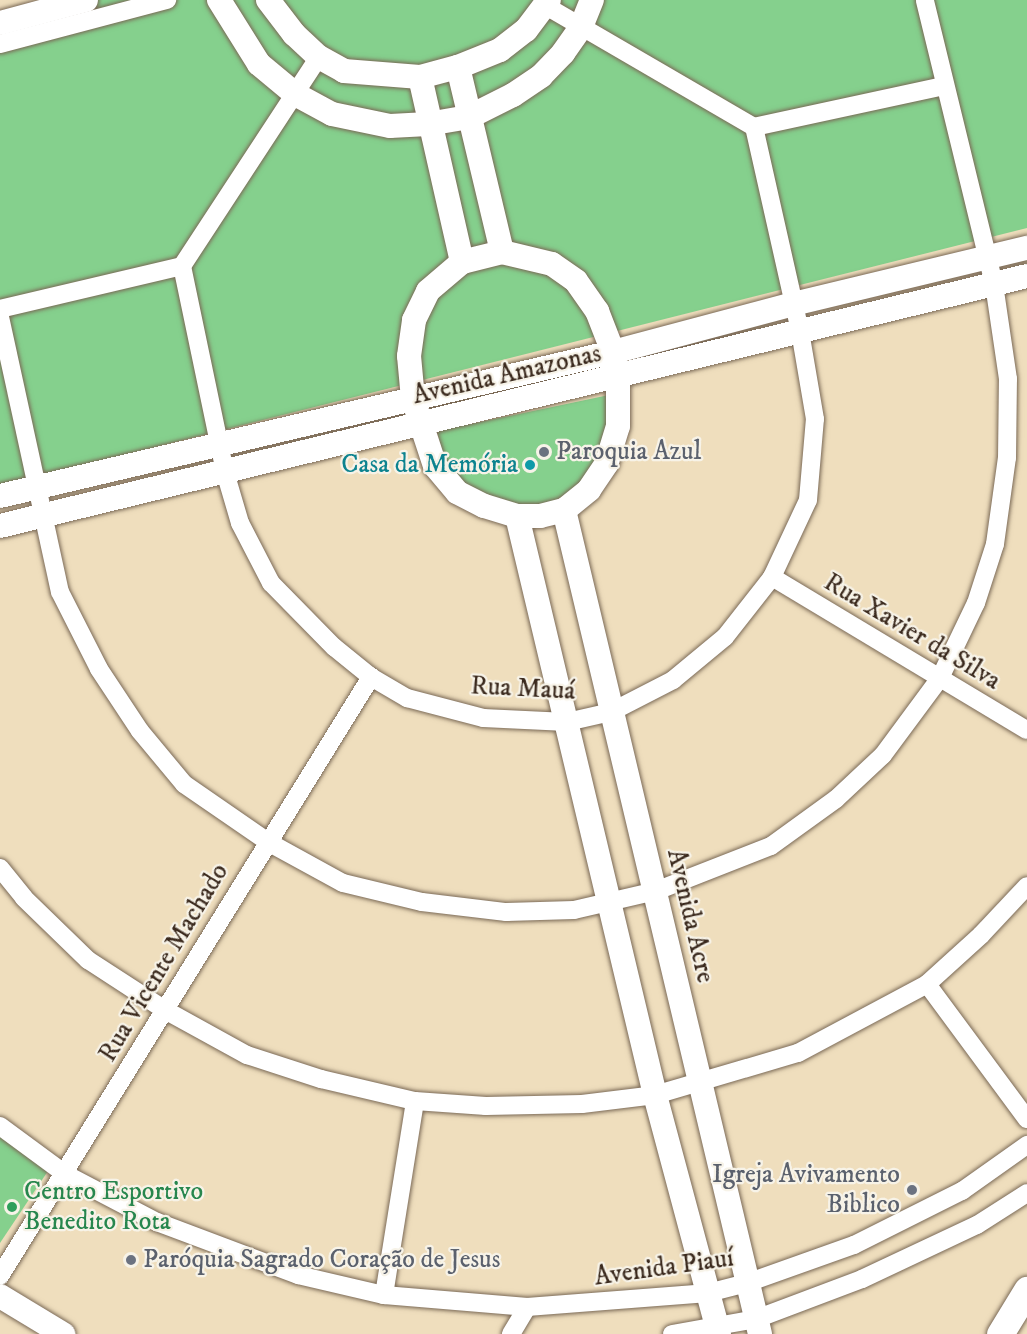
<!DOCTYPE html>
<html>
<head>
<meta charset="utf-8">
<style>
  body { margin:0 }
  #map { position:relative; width:1027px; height:1334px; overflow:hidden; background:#efdebd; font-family:"IM FELL DW Pica",serif }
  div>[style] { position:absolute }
  .green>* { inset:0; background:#85d08d }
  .roads { filter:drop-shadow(0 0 2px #7a6956) drop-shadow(0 0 2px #7a6956) }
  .street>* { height:18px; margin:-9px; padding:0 9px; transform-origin:9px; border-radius:9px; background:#fff }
  .secondary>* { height:24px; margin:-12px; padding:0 12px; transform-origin:12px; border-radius:12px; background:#fff }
  .primary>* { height:27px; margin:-13.5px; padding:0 13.5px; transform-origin:13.5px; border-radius:13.5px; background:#fff }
  .dots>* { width:16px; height:16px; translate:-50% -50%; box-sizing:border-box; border:3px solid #f7f3e8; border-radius:50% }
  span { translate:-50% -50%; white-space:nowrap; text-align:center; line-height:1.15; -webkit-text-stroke:4.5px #f7f3e8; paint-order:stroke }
  .street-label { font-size:26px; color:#3b2a1e }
  .worship-label { font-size:26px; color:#5b616d }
  .left { translate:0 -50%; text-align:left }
  .right { translate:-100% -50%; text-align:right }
  .culture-label { font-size:26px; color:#0d838f }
  .leisure-label { font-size:26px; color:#27864d }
</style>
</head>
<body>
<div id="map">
  <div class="green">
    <div style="clip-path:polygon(70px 0,1027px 0,1027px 228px,0 486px,0 17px)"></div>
    <div style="clip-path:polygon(609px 395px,611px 421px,601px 459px,585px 485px,560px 503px,517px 510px,460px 487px,445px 463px,437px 431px)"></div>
    <div style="clip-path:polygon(0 1133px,48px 1171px,0 1243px)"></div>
  </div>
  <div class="roads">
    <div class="street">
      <div style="left:546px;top:6px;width:241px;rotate:30.2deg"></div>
      <div style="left:0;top:44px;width:173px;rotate:-14.8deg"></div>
      <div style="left:182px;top:266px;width:250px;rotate:-56.8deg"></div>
      <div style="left:0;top:309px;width:187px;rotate:-13.3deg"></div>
      <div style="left:182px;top:266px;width:210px;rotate:78.2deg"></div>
      <div style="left:225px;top:472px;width:53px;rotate:73.6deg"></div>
      <div style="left:240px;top:523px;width:68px;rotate:62.7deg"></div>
      <div style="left:271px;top:583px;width:90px;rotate:45.5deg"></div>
      <div style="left:334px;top:647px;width:48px;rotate:39deg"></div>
      <div style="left:371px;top:677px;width:42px;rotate:30.3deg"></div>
      <div style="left:407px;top:698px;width:79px;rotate:14.7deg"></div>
      <div style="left:483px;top:718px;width:84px;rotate:2.7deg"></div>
      <div style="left:567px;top:722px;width:45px;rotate:-12.8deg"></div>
      <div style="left:611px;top:712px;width:70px;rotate:-27.3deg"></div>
      <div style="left:673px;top:680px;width:67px;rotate:-39.6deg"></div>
      <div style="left:725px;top:637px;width:76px;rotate:-51.9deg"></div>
      <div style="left:772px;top:577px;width:85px;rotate:-64.9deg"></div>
      <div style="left:808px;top:500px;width:81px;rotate:-85.1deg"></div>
      <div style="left:815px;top:419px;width:89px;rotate:-99.7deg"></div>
      <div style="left:800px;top:331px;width:209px;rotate:-102.7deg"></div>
      <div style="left:754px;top:127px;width:194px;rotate:-12.2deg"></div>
      <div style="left:0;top:317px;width:281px;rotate:77.7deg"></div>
      <div style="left:60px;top:592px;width:86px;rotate:63.1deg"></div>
      <div style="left:99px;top:669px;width:74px;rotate:56.5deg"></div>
      <div style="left:140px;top:731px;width:69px;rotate:50.3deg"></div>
      <div style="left:184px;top:784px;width:102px;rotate:34.6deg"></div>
      <div style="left:268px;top:842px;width:85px;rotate:28.7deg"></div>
      <div style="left:343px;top:883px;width:81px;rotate:13.5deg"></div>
      <div style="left:422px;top:902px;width:85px;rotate:6.8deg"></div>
      <div style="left:506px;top:912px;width:68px;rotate:-1.7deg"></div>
      <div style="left:574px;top:910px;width:84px;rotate:-13deg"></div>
      <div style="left:656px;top:891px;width:123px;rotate:-21.4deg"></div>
      <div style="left:771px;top:846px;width:80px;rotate:-35.9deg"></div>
      <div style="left:836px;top:799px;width:64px;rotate:-43.1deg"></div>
      <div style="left:883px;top:755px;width:96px;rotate:-53.5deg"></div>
      <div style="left:940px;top:678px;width:83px;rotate:-64.4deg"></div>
      <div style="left:976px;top:603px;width:62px;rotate:-72.1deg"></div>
      <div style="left:995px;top:544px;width:87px;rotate:-82.1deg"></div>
      <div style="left:1007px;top:458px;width:79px;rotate:-89.3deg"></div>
      <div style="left:1008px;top:379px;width:96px;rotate:-98.4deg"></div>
      <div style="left:994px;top:284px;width:292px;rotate:-103.7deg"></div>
      <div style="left:772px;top:577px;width:297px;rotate:31deg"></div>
      <div style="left:0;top:868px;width:38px;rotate:51deg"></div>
      <div style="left:24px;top:898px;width:89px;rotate:44.1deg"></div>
      <div style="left:88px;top:960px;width:92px;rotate:33deg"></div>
      <div style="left:165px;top:1010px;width:94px;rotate:28.8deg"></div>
      <div style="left:247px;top:1055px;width:78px;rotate:18deg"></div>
      <div style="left:321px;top:1079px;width:97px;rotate:13.2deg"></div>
      <div style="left:415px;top:1101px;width:71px;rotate:4deg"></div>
      <div style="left:486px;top:1106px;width:96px;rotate:-1.2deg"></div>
      <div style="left:582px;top:1104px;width:74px;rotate:-7deg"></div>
      <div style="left:655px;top:1095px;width:149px;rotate:-16.4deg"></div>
      <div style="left:798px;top:1053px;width:146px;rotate:-28.1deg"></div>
      <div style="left:927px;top:984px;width:73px;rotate:-42.2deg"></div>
      <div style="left:981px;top:935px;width:67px;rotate:-46.8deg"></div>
      <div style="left:927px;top:984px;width:168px;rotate:53.5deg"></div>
      <div style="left:0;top:1126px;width:81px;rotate:36.4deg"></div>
      <div style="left:65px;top:1174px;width:104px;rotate:27.6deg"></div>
      <div style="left:157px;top:1222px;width:151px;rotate:20.6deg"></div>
      <div style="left:298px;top:1275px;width:88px;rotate:13.1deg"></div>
      <div style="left:384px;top:1295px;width:144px;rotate:4.8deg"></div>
      <div style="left:527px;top:1307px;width:182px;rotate:-4.4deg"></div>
      <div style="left:708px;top:1293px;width:40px;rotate:-14.4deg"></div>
      <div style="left:747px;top:1283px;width:114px;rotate:-19.6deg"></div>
      <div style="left:854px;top:1245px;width:121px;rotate:-26.6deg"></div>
      <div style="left:962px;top:1191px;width:80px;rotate:-35.3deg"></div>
      <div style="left:0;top:1276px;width:705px;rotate:-58.23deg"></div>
      <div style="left:384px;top:1295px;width:196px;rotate:-80.9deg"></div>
      <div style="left:511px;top:1334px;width:31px;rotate:-59deg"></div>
      <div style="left:672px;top:1334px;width:85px;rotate:-10.1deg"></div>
      <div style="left:756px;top:1319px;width:113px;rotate:-20.7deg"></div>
      <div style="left:862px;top:1279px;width:127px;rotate:-25.2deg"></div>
      <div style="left:977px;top:1225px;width:59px;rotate:-32.6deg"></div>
    </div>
    <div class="secondary">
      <div style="left:219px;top:0;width:75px;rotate:58deg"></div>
      <div style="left:259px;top:64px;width:47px;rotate:39.8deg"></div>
      <div style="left:295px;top:94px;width:42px;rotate:28.4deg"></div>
      <div style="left:332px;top:114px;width:59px;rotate:11.7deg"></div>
      <div style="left:390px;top:126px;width:38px;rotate:-3deg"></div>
      <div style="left:428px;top:124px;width:42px;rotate:-9.7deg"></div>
      <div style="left:469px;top:117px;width:49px;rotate:-26.6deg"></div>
      <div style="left:513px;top:95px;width:34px;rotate:-34deg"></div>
      <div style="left:541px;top:76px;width:32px;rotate:-46deg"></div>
      <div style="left:563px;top:53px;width:32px;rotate:-55deg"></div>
      <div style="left:581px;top:27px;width:29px;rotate:-68deg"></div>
      <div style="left:268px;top:0;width:43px;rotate:52.6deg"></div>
      <div style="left:294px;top:34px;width:34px;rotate:43deg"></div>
      <div style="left:319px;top:57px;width:29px;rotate:29deg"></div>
      <div style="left:344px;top:71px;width:76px;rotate:4.5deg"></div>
      <div style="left:420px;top:77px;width:39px;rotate:-15deg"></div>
      <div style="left:458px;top:67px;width:45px;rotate:-22deg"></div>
      <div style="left:500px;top:50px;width:33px;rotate:-38deg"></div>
      <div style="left:526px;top:30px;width:38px;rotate:-53deg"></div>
      <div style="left:0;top:23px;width:89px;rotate:-15deg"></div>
      <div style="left:458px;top:67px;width:190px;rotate:76.6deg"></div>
      <div style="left:420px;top:77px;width:190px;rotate:77.2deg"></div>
      <div style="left:502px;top:252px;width:51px;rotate:13.5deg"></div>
      <div style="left:552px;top:264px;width:29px;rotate:35deg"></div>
      <div style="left:576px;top:281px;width:37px;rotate:55deg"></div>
      <div style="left:597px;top:311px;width:44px;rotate:68.7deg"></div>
      <div style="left:613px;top:352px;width:26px;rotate:79deg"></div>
      <div style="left:618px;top:378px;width:48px;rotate:90deg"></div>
      <div style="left:618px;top:426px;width:39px;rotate:107deg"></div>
      <div style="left:607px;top:463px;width:32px;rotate:124deg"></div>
      <div style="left:589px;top:490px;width:32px;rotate:141deg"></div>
      <div style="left:564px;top:510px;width:25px;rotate:166deg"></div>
      <div style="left:540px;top:516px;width:23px;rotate:180deg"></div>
      <div style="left:517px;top:516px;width:34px;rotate:-163deg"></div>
      <div style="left:484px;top:506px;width:30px;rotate:-153deg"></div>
      <div style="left:457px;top:492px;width:34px;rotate:-130deg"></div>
      <div style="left:435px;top:466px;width:71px;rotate:-108.2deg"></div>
      <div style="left:413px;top:399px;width:43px;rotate:-95.3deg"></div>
      <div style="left:409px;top:356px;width:36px;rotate:-82deg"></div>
      <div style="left:414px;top:320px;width:32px;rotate:-64deg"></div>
      <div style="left:428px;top:291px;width:45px;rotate:-40.5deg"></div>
      <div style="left:462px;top:262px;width:41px;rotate:-14deg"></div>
      <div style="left:0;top:496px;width:630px;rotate:-13.22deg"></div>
      <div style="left:613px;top:352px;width:186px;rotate:-14.9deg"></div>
      <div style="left:793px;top:304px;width:241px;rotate:-13.5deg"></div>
      <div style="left:564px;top:510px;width:847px;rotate:76.62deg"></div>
      <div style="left:517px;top:516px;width:595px;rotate:76.59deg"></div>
      <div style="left:655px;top:1095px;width:247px;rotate:75deg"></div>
      <div style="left:0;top:526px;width:1057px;rotate:-13.68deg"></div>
      <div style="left:0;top:1296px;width:74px;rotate:31.1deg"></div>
    </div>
    <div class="primary">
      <div style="left:1000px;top:1334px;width:52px;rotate:-58.5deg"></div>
    </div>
  </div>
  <div class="dots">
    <div style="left:544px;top:452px;background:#6b7280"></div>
    <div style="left:530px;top:465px;background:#0f9aa8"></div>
    <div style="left:912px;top:1190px;background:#6b7280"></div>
    <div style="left:12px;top:1207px;background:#2e9e5b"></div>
    <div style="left:131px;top:1260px;background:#6b7280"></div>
  </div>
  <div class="street-label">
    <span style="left:507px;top:375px;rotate:-13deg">Avenida Amazonas</span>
    <span style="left:912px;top:632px;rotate:31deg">Rua Xavier da Silva</span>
    <span style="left:523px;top:689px;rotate:3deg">Rua Mauá</span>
    <span style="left:690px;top:916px;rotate:77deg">Avenida Acre</span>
    <span style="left:164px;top:963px;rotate:-59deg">Rua Vicente Machado</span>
    <span style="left:664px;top:1268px;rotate:-8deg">Avenida Piauí</span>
  </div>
  <div class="worship-label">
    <span class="left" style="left:556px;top:452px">Paroquia Azul</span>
    <span class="right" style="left:900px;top:1190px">Igreja Avivamento<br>Biblico</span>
    <span class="left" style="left:143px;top:1260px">Paróquia Sagrado Coração de Jesus</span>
  </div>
  <div class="culture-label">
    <span class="right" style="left:518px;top:465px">Casa da Memória</span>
  </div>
  <div class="leisure-label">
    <span class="left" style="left:24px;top:1207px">Centro Esportivo<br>Benedito Rota</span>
  </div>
</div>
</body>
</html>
